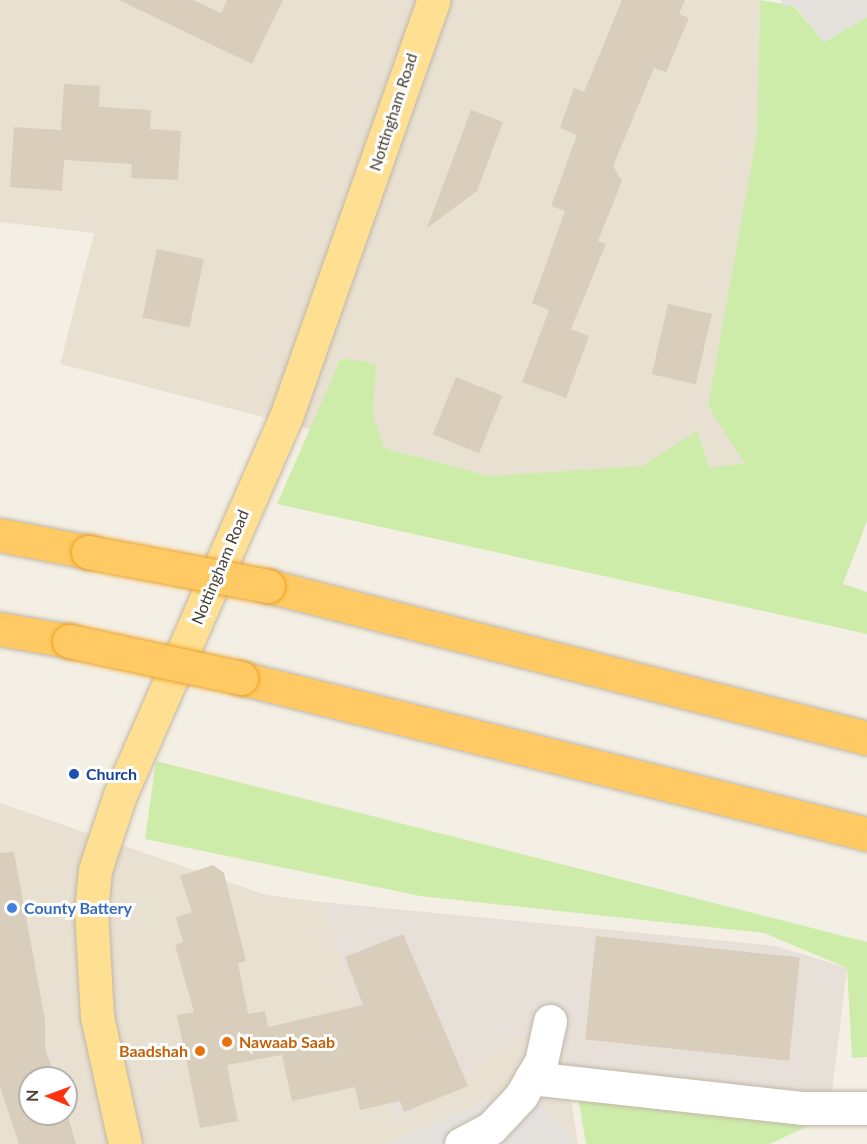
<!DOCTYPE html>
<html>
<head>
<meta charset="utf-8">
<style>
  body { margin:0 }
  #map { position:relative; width:867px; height:1144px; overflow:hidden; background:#f4efe4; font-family:Lato,sans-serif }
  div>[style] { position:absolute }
  .residential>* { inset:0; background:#e8e1d2 }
  .industrial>* { inset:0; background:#e6e0d9 }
  .green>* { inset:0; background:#ceeca9 }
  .parking>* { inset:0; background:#e4e1dd }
  .building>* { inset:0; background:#d9cdbb; transform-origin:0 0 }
  .roads { filter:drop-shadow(0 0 2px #c0b7a6) drop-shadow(0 0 2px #c0b7a6) }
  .minor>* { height:33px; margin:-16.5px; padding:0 16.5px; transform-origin:16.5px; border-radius:16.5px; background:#fff }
  .major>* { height:33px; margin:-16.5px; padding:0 16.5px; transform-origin:16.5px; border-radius:16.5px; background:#ffdf92 }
  .highway>* { height:33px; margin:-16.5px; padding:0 16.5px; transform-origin:16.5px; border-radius:16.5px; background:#ffca64 }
  .bridges { filter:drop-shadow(0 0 2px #eca226) drop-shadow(0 0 2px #eca226) }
  .highway-bridge>* { height:33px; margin:-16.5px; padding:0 16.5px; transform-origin:16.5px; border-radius:16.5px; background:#ffca64 }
  .dots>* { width:16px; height:16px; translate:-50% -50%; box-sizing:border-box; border:3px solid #fff; border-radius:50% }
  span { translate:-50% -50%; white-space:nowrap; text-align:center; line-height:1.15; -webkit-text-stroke:6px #fff; paint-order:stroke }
  .street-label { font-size:16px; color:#473f33 }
  .transit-label { font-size:16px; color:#164399; font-weight:700 }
  .left { translate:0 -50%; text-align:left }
  .shop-label { font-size:16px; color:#366cbe; font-weight:700 }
  .food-label { font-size:16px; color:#c56008; font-weight:700 }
  .right { translate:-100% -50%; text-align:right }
  .north { position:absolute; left:18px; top:1066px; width:60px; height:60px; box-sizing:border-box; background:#fff; border:2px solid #b5b2ad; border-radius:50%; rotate:271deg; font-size:16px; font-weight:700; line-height:24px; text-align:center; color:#473f33 }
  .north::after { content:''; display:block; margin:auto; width:21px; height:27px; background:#ff3210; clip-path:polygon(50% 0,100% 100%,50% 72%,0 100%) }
</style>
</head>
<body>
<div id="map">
  <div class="residential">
    <div style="clip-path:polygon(0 0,760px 0,757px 134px,792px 524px,489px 476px,60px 364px,94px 233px,0 222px)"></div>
    <div style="clip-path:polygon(evenodd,0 803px,266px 895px,322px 902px,396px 1124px,521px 1035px,562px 1041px,578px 1144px,0 1144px,0 803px,30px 1078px,66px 1078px,66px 1114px,30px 1114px,30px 1078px)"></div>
  </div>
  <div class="industrial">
    <div style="clip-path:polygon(322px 902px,776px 946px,847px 968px,831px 1100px,568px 1081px,562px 1041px,521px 1035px,396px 1124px)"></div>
  </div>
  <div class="green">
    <div style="clip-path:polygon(760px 0,794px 6px,824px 42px,867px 17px,867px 521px,843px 584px,867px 592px,867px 634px,277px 504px,341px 358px,376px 364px,373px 416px,384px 448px,489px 476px,642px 466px,697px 431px,709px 467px,745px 464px,708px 406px,757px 134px)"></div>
    <div style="clip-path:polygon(156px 761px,867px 942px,867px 1057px,852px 1058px,847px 968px,764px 933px,420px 896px,145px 839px)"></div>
    <div style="clip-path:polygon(577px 1091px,829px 1116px,770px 1144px,586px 1144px)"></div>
  </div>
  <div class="parking">
    <div style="clip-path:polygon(782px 0,867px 0,867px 17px,824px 42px,795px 6px,782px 6px)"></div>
    <div style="clip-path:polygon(527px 1085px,575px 1144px,388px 1144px,483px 1102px)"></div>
  </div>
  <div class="building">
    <div style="clip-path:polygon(119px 0,193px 0,221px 13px,227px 0,283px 0,252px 64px)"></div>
    <div style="clip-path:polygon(622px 0,685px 0,679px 14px,689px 18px,666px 72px,654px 68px,613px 166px,622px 181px,598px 241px,606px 244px,571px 329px,589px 336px,566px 398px,522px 382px,549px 310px,532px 303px,565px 211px,551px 206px,577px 135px,560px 128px,574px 88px,584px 92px)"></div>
    <div style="clip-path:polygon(64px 84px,100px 86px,99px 107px,151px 110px,150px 129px,181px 131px,178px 180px,131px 178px,132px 164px,64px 160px,62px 191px,10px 187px,14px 127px,61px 130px)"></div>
    <div style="clip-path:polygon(471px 110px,503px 122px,477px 191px,427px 228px)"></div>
    <div style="left:157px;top:249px;width:48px;height:70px;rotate:12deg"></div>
    <div style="left:668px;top:304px;width:45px;height:72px;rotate:13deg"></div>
    <div style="left:456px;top:377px;width:50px;height:62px;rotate:22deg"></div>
    <div style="clip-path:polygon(14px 852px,45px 1020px,45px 1049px,56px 1078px,30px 1078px,30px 1114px,66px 1111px,76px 1144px,19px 1144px,0 1087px,0 853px)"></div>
    <div style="clip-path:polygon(213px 865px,224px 873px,246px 961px,238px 963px,248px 1014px,265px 1011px,268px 1027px,363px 1005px,345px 957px,403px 934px,468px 1086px,404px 1112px,400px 1101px,360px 1110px,355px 1087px,292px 1101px,282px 1055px,227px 1065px,238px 1121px,200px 1128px,177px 1015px,194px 1012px,175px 945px,183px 942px,176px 917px,192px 912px,180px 876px)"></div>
    <div style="left:596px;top:936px;width:205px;height:104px;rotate:6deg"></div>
  </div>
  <div class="roads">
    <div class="minor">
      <div style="left:531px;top:1078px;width:274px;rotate:6.3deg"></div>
      <div style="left:803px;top:1108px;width:64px"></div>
      <div style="left:461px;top:1144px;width:34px;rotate:-28deg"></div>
      <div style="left:491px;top:1128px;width:44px;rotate:-46.8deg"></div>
      <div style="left:521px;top:1096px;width:39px;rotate:-60deg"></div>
      <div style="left:541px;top:1062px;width:42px;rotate:-77.6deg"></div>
    </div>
    <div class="major">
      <div style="left:125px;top:1144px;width:130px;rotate:-102.4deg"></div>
      <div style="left:97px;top:1017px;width:108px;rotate:-93.2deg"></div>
      <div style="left:91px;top:909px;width:39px;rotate:-84deg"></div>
      <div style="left:95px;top:870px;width:79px;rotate:-71.6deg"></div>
      <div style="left:120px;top:795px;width:416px;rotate:-66.3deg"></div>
      <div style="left:287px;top:414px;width:439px;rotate:-70.5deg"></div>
    </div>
    <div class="highway">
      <div style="left:0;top:535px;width:90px;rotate:10.9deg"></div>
      <div style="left:268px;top:586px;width:618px;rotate:14.24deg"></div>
      <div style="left:0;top:629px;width:70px;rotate:9.9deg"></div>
      <div style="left:241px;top:678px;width:645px;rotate:13.99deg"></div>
    </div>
  </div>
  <div class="bridges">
    <div class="highway-bridge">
      <div style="left:88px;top:552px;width:183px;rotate:10.7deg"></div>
      <div style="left:69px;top:641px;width:176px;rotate:12.1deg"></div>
    </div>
  </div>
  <div class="dots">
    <div style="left:74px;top:774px;background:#1a4fb4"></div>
    <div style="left:12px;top:908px;background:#3f7fe0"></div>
    <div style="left:227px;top:1042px;background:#e8710a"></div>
    <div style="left:200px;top:1051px;background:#e8710a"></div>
  </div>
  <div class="street-label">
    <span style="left:393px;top:112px;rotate:-72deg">Nottingham Road</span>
    <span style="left:220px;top:567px;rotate:-67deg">Nottingham Road</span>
  </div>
  <div class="transit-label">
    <span class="left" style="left:86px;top:774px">Church</span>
  </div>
  <div class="shop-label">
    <span class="left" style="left:24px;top:908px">County Battery</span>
  </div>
  <div class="food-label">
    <span class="left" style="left:239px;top:1042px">Nawaab Saab</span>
    <span class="right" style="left:188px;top:1051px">Baadshah</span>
  </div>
  <div class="north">N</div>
</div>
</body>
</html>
